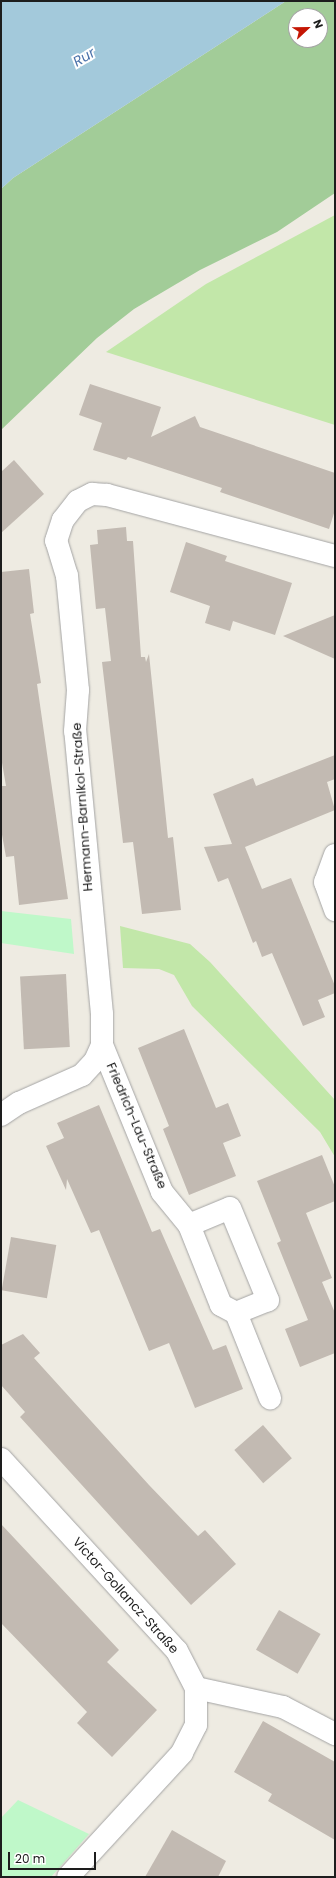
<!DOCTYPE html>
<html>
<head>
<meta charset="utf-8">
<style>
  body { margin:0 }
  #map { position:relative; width:336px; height:1878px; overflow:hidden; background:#eeebe2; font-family:Poppins,sans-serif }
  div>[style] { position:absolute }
  .grass>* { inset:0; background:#c2e7a9 }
  .forest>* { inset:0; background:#a2cc98 }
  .park>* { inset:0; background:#bff8c9 }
  .water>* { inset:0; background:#a3c9db }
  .building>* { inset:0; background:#c2bab2; transform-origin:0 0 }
  .roads { filter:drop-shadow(0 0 1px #a4a4a4) drop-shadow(0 0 1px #a4a4a4) }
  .minor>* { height:22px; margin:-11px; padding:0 11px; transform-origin:11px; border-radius:11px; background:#fff }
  span { translate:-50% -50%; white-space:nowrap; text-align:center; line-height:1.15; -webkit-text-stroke:4px #fff; paint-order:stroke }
  .street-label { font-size:13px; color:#1d1d1d }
  .water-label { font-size:14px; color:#4b72aa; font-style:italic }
  .frame { position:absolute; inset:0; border:2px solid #1d1d1d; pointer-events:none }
  .north { position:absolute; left:288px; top:8px; width:40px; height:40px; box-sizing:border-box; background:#fff; border:1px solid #a5a5a5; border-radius:50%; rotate:68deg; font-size:11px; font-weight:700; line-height:16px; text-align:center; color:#1d1d1d }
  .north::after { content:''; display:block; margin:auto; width:14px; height:18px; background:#c51604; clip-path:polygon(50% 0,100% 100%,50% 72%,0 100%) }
  .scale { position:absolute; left:8px; top:1852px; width:88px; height:18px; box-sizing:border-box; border:2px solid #1d1d1d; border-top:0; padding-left:5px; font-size:12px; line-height:14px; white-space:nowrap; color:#1d1d1d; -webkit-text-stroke:3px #fff; paint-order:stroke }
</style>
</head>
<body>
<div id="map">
  <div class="grass">
    <div style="clip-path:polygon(335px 215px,335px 425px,106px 352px,206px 284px)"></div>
    <div style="clip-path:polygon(120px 926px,190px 944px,210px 962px,335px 1100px,335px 1157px,320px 1132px,192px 1006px,174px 975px,159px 969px,123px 968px)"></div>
  </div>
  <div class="forest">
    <div style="clip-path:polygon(evenodd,286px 1px,335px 1px,335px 193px,277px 232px,200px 270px,134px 309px,97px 338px,1px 430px,1px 189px,13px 178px,286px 1px,296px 16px,320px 16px,320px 40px,296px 40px,296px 16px)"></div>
  </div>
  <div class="park">
    <div style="clip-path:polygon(1px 911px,71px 919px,74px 954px,1px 943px)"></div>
    <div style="clip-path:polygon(18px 1800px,89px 1834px,51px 1877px,1px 1877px,1px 1818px)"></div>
  </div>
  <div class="water">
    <div style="clip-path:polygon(1px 1px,286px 1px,13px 178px,1px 189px)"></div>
  </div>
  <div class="building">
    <div style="clip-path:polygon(90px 384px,161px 407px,151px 437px,195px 416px,200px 427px,335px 473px,335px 510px,329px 529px,220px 492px,222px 488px,128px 457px,126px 460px,93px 450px,102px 423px,79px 415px)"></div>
    <div style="clip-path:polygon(14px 460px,44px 494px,1px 533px,1px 472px)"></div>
    <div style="clip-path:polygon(126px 527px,127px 541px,133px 541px,141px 657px,145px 657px,146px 662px,149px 654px,168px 838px,173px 837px,181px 910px,142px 914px,133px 842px,123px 843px,102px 662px,111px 661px,105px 608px,96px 609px,90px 545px,98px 544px,97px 530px)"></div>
    <div style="clip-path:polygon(186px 542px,227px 556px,225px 561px,292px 583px,275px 635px,233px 621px,230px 631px,205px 623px,210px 606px,170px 592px)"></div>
    <div style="clip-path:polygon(29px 569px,34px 613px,30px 614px,41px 683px,37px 684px,68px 899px,19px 905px,14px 856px,6px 857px,1px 829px,1px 786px,6px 786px,1px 757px,1px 572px)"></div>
    <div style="clip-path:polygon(335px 615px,335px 659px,283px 636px)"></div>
    <div style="clip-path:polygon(335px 755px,335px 779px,327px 782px,335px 810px,245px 847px,262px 889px,291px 878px,335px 986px,335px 993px,318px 1000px,325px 1017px,303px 1026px,272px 953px,262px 957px,256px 941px,253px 943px,228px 878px,218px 882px,204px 847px,232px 844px,213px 794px,253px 778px,256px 786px)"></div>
    <div style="left:66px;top:974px;width:73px;height:46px;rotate:87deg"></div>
    <div style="clip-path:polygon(184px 1029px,216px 1108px,228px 1103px,241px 1136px,223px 1143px,236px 1176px,189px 1195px,163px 1129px,169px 1126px,138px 1048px)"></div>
    <div style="clip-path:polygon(99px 1105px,152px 1232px,160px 1229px,213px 1350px,226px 1345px,243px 1389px,195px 1408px,169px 1343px,149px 1351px,99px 1230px,91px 1233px,67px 1179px,66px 1190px,46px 1146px,64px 1138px,57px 1123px)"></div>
    <div style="clip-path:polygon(322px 1155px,335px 1187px,335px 1201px,306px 1213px,332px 1278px,322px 1282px,335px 1313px,335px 1353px,300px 1367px,285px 1329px,308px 1320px,277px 1243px,281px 1241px,257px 1181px)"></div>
    <div style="left:11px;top:1237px;width:46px;height:54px;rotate:10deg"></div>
    <div style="clip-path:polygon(23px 1334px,40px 1353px,34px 1358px,149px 1485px,198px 1536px,205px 1530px,236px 1564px,191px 1605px,20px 1417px,25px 1412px,1px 1385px,1px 1345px)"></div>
    <div style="left:263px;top:1425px;width:44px;height:38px;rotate:49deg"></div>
    <div style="clip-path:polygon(1px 1524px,119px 1650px,107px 1662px,157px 1710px,112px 1757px,77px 1723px,87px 1712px,1px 1623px)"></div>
    <div style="left:279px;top:1610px;width:48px;height:46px;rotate:30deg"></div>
    <div style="clip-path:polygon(263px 1721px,335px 1762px,335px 1840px,268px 1801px,272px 1794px,234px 1772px)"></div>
    <div style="clip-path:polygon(172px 1830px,226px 1861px,218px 1877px,145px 1877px)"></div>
  </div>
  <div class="roads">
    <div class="minor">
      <div style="left:335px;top:855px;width:29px;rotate:110deg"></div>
      <div style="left:325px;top:882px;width:30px;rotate:70deg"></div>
      <div style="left:102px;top:1045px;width:159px;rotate:67.8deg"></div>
      <div style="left:162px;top:1192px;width:43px;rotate:50.7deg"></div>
      <div style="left:189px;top:1225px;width:86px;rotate:68.2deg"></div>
      <div style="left:221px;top:1305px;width:17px;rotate:28deg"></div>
      <div style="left:236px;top:1313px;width:92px;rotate:68.2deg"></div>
      <div style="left:1px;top:1115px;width:22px;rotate:-34deg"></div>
      <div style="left:19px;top:1103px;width:69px;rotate:-24deg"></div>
      <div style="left:82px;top:1075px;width:19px;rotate:-47deg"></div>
      <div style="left:95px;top:1061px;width:17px;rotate:-66deg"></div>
      <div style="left:102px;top:1045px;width:31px;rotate:-90deg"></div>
      <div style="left:102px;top:1014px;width:284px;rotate:-95.4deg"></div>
      <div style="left:75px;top:731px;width:41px;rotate:-85.8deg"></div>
      <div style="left:78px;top:690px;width:115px;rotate:-95.5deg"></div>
      <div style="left:67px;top:576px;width:37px;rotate:-107deg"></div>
      <div style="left:56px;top:541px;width:22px;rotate:-72deg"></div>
      <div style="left:63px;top:520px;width:24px;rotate:-52deg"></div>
      <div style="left:78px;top:501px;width:16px;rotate:-27deg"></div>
      <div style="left:92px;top:494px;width:15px;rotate:4deg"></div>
      <div style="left:107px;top:495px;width:236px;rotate:15deg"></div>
      <div style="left:189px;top:1225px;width:44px;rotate:-22.5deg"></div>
      <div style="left:230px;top:1208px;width:100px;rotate:67.6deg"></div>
      <div style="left:268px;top:1300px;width:35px;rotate:158deg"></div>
      <div style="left:1px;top:1459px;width:260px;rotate:47.5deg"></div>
      <div style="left:177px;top:1651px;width:42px;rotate:62.8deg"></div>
      <div style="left:196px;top:1688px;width:37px;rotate:90deg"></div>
      <div style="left:196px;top:1725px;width:31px;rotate:117deg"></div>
      <div style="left:182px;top:1753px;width:168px;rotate:132.6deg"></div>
      <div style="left:196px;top:1688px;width:89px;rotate:12.3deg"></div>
      <div style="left:283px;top:1707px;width:59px;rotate:27.4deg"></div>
    </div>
  </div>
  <div class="street-label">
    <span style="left:83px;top:807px;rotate:-94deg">Hermann-Barnikol-Straße</span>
    <span style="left:136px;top:1126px;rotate:67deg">Friedrich-Lau-Straße</span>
    <span style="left:125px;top:1596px;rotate:48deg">Victor-Gollancz-Straße</span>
  </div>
  <div class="water-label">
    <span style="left:84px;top:57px;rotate:-31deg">Rur</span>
  </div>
  <div class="frame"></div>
  <div class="north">N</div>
  <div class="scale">20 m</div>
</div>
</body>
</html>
